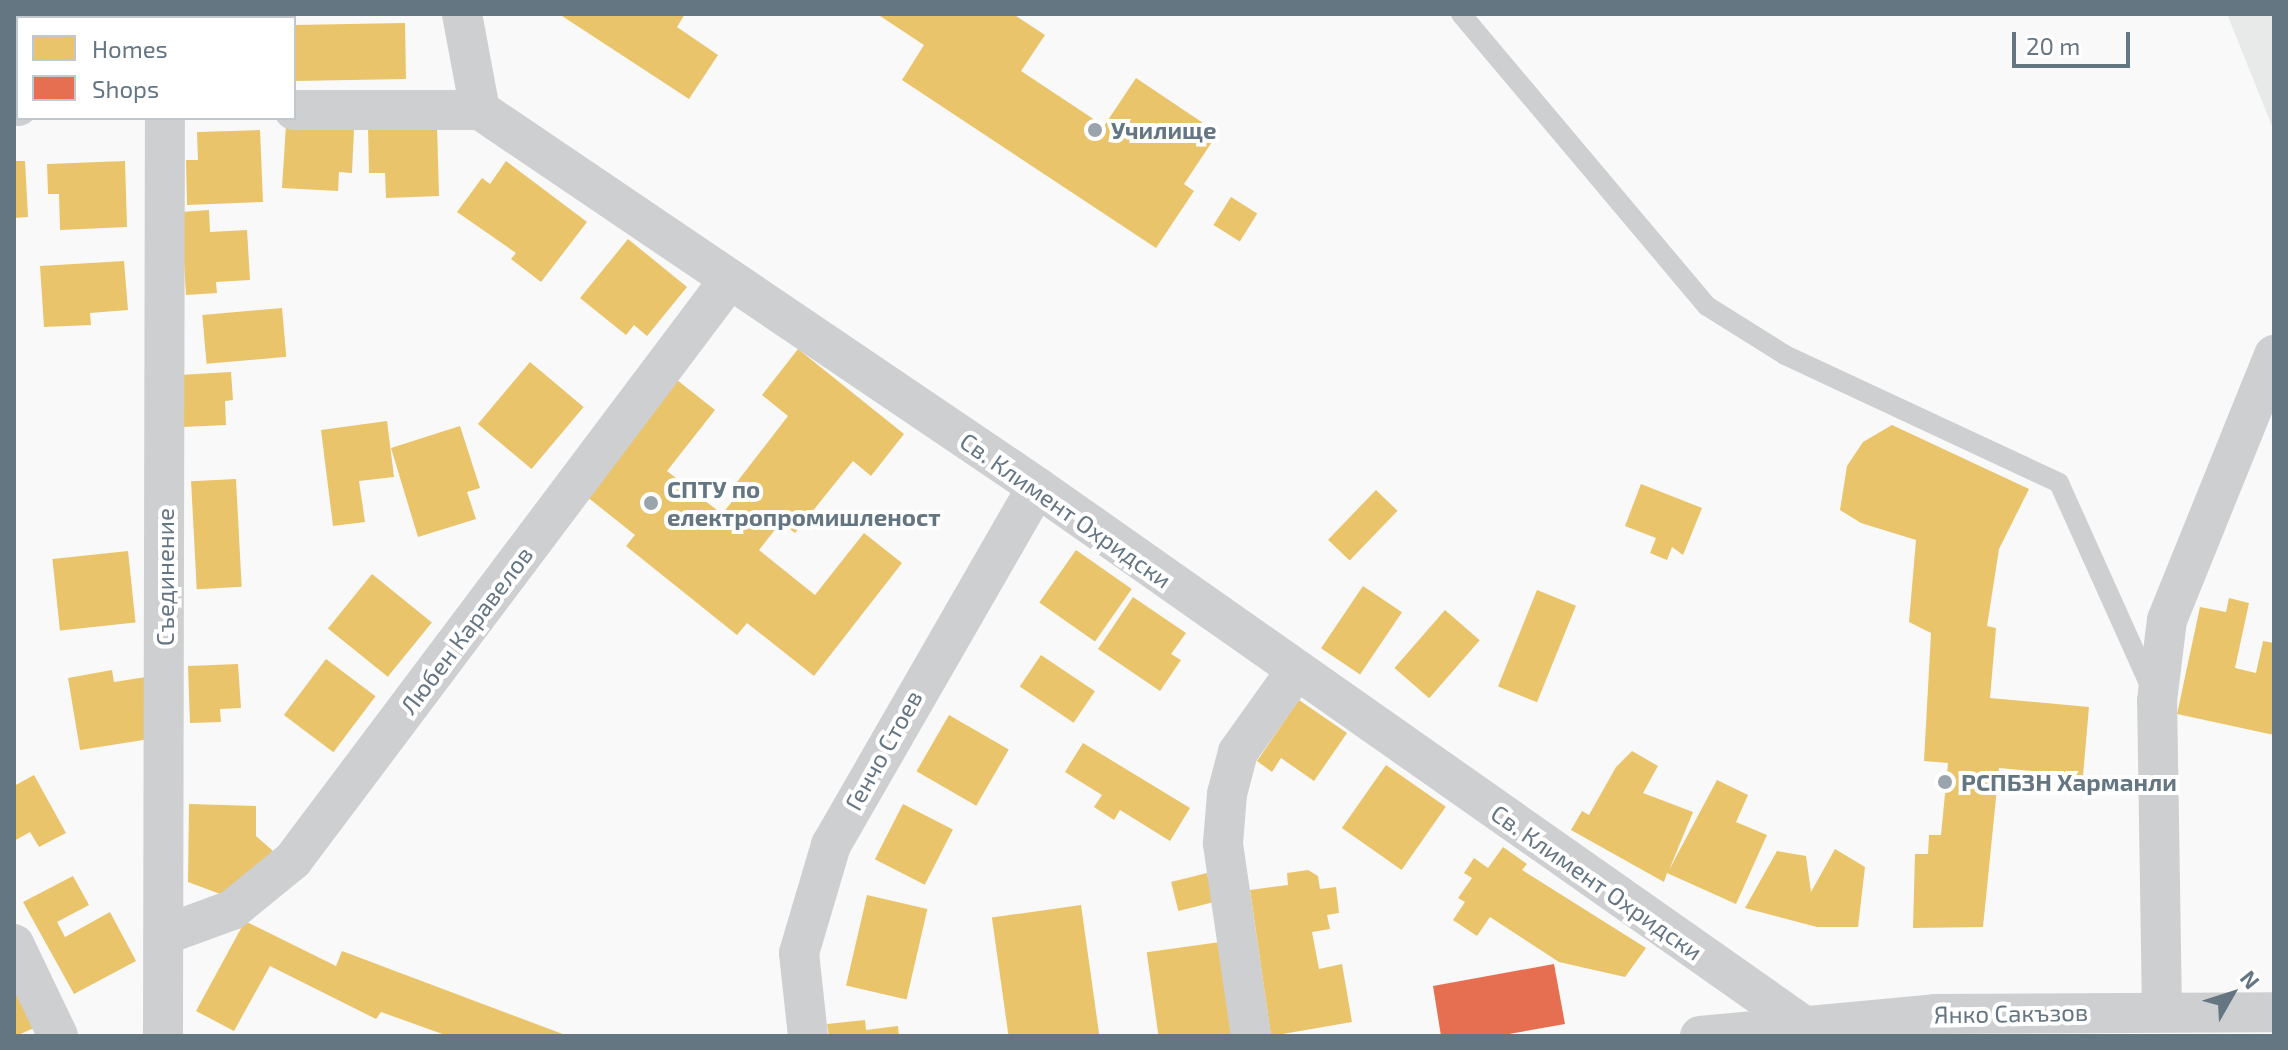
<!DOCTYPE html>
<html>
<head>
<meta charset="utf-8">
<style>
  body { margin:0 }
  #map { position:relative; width:2288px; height:1050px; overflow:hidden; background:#f9f9f9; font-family:"Exo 2",sans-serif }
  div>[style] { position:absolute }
  .built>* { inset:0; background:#e8e9e9 }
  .homes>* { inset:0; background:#e9c46a; transform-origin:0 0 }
  .shops>* { inset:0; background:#e76f51 }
  .lane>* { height:20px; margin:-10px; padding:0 10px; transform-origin:10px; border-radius:10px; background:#cecfd0 }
  .street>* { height:40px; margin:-20px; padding:0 20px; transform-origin:20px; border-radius:20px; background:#cecfd0 }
  .dots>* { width:22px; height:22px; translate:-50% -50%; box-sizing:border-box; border:4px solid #fff; border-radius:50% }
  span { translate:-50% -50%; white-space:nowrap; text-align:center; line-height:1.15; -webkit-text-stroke:8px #fff; paint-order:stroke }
  .poi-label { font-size:24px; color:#657683; font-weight:700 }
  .left { translate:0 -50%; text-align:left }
  .street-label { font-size:24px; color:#657683 }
  .frame { position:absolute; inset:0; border:16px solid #657683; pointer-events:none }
  .legend { position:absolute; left:16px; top:16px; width:280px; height:104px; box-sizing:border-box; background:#fff; border:2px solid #c1c8cd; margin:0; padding:10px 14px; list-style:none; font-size:24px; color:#657683 }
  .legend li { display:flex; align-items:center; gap:16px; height:40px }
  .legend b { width:40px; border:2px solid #c1c8cd }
  .north { position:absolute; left:2192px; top:954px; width:80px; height:80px; -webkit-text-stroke:6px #fff; paint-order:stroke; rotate:51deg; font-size:22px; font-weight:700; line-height:32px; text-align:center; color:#657683 }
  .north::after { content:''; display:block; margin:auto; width:28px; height:36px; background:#657683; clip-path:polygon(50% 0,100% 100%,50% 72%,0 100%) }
  .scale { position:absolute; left:2012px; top:32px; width:118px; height:36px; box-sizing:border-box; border:4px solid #657683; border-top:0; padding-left:10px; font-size:24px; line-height:28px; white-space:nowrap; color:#657683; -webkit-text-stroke:6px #fff; paint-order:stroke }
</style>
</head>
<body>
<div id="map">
  <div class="built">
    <div style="clip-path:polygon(2227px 14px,2274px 14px,2274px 131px)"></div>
  </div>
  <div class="homes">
    <div style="clip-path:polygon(14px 14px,52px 14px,18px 18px,18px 83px)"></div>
    <div style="left:96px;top:14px;width:52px;height:4px"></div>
    <div style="clip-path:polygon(171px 14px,258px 14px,171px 18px)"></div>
    <div style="clip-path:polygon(559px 14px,685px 14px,677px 27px,718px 55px,689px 99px)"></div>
    <div style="clip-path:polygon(877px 14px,1013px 14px,1045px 35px,1021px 71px,1104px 126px,1136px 78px,1218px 133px,1184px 184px,1194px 191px,1156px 248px,902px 80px,924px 45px)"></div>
    <div style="left:405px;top:23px;width:56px;height:111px;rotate:89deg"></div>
    <div style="clip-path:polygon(286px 125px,354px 129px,352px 173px,339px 172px,338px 191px,282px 188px)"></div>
    <div style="clip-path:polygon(437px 125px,439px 196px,386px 198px,385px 173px,369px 173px,368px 127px)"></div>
    <div style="clip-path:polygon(260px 130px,263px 202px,187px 205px,186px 160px,198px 160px,197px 132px)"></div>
    <div style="clip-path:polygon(14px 161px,25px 161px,28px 217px,14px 218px)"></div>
    <div style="clip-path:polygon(125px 161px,127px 227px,60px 230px,59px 194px,48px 194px,47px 164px)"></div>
    <div style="clip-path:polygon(506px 161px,587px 222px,541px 282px,511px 259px,516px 253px,457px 212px,482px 178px,490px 184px)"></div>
    <div style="left:1231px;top:197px;width:31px;height:33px;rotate:32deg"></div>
    <div style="clip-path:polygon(209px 210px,210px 232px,247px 230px,250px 280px,216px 282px,217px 293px,186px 295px,181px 212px)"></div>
    <div style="clip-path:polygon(628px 239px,687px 287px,647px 336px,634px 325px,626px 335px,580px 298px)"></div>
    <div style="clip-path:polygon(124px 261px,128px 310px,90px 313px,91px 325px,44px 327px,40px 266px)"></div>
    <div style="left:282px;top:308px;width:49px;height:80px;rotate:85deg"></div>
    <div style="clip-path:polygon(798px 349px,904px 434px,871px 476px,853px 461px,795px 533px,781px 522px,759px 550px,815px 595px,864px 533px,902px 563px,814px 676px,747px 623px,737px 635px,626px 546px,635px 535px,581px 492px,672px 376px,715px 410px,667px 471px,722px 514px,743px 488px,737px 482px,788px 416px,762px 395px)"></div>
    <div style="left:530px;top:362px;width:70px;height:81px;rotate:40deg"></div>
    <div style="clip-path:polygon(231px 372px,233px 400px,225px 401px,226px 425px,182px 427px,179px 375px)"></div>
    <div style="clip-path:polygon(387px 421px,394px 477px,359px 481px,365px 522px,333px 526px,321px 430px)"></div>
    <div style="clip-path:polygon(1892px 425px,2029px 489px,1999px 549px,1987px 626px,1996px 628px,1990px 698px,2089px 707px,2083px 776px,1999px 768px,1983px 927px,1913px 928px,1915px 854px,1928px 854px,1929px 835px,1941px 835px,1948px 763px,1924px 761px,1931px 633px,1909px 622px,1916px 540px,1861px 523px,1840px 510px,1847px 466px,1863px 442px)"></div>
    <div style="clip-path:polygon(460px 426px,480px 488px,467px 492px,476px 519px,418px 537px,391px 448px)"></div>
    <div style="left:236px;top:479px;width:108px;height:45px;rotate:87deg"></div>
    <div style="clip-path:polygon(1641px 484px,1702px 508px,1683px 555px,1672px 547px,1667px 560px,1650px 553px,1656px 538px,1625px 526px)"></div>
    <div style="left:1376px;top:490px;width:30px;height:69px;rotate:44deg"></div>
    <div style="left:1076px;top:550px;width:68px;height:64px;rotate:35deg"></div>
    <div style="left:128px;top:551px;width:72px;height:76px;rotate:84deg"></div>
    <div style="left:372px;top:574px;width:77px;height:70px;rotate:39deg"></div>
    <div style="left:1363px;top:586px;width:47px;height:75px;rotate:34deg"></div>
    <div style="left:1537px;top:590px;width:42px;height:104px;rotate:22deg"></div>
    <div style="clip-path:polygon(1133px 597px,1186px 633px,1171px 654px,1181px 660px,1160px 691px,1098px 649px)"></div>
    <div style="clip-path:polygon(2229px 598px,2249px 603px,2235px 668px,2256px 673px,2263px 641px,2274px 643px,2274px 735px,2177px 714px,2200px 607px,2226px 612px)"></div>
    <div style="left:1445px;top:610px;width:46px;height:77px;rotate:41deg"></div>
    <div style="left:1041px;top:655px;width:65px;height:38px;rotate:34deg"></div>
    <div style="left:326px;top:659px;width:62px;height:70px;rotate:37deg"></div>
    <div style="clip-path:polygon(238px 664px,241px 708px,220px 709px,221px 722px,190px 723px,188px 666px)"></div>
    <div style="clip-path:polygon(112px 670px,114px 682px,146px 677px,156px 738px,80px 750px,68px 678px)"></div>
    <div style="clip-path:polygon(1299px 700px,1347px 733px,1314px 781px,1281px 758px,1272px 772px,1257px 761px)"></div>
    <div style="left:949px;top:715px;width:69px;height:65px;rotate:30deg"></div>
    <div style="clip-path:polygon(1083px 743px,1190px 808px,1170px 841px,1120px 810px,1114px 820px,1094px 807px,1102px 795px,1065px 772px)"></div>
    <div style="clip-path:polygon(1632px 751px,1658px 766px,1643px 793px,1693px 812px,1669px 870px,1717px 780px,1748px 795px,1736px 822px,1767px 835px,1736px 904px,1667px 873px,1664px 882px,1571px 830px,1582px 811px,1589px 815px,1616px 767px)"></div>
    <div style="left:1386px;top:765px;width:73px;height:77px;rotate:35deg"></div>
    <div style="clip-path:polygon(34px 775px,66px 833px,39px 847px,30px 832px,14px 841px,14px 786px)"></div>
    <div style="clip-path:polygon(189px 804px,256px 806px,256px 836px,273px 851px,231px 898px,188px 882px)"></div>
    <div style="left:903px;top:804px;width:56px;height:62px;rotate:27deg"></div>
    <div style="clip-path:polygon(1503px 847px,1527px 864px,1522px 870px,1646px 948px,1625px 977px,1559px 962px,1490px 917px,1477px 936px,1453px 920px,1465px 902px,1458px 898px,1472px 878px,1464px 873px,1474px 858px,1488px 868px)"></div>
    <div style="clip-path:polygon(1835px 849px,1865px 867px,1858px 927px,1817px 927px,1745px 908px,1777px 851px,1806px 856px,1811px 892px)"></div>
    <div style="clip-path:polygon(1308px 870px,1318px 876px,1320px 889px,1336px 887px,1339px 913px,1327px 915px,1330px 929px,1312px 932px,1319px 969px,1342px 964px,1352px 1022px,1271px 1036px,1250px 890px,1288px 885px,1287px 873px)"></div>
    <div style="left:1207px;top:873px;width:30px;height:37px;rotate:76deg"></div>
    <div style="clip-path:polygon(73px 876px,89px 905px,57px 922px,65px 937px,110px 912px,136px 961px,74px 994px,23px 902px)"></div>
    <div style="left:867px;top:895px;width:62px;height:93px;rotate:13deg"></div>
    <div style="left:1081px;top:905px;width:132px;height:90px;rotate:82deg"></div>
    <div style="clip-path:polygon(245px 921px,336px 966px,342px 951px,568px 1036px,448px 1036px,381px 1012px,376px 1019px,270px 966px,234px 1031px,196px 1011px)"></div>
    <div style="left:1220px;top:942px;width:95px;height:74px;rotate:82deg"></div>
    <div style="clip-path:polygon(14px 990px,34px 1028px,16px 1036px,14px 1036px)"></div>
    <div style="clip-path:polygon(865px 1020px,866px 1030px,898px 1026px,899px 1036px,829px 1036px,827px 1024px)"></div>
  </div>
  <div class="shops">
    <div style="clip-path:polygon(1554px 964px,1565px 1024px,1498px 1036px,1441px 1036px,1433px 986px)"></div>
  </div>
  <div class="lane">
    <div style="left:1461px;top:14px;width:382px;rotate:49.9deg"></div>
    <div style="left:1707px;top:306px;width:92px;rotate:32.1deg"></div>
    <div style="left:1785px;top:355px;width:302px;rotate:25deg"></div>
    <div style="left:2059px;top:483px;width:227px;rotate:65.8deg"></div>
  </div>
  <div class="street">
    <div style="left:462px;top:14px;width:98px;rotate:79.4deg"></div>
    <div style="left:14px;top:106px;width:4px"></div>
    <div style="left:294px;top:110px;width:186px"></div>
    <div style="left:480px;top:110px;width:673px;rotate:34.09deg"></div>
    <div style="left:1037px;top:487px;width:932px;rotate:35.09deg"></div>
    <div style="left:164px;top:935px;width:72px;rotate:-20.2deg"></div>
    <div style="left:232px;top:910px;width:79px;rotate:-39.3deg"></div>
    <div style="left:293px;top:860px;width:726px;rotate:-53.07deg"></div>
    <div style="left:14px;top:944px;width:102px;rotate:64.4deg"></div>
    <div style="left:2162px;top:1012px;width:311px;rotate:-90.9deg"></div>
    <div style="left:2157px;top:701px;width:82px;rotate:-83deg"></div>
    <div style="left:2167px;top:620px;width:286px;rotate:-68deg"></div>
    <div style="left:163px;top:1036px;width:918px;rotate:-89.88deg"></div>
    <div style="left:808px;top:1036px;width:83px;rotate:-96.2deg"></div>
    <div style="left:799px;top:953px;width:113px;rotate:-73.5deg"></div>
    <div style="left:831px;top:845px;width:413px;rotate:-60.1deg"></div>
    <div style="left:1251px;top:1036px;width:195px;rotate:-98.3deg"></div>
    <div style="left:1223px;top:843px;width:49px;rotate:-85.3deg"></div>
    <div style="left:1227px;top:794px;width:43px;rotate:-75.3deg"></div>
    <div style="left:1238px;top:752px;width:98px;rotate:-54.5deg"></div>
    <div style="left:1700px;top:1036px;width:236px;rotate:-5.3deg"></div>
    <div style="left:1935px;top:1014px;width:339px;rotate:-0.3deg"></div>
  </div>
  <div class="dots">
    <div style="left:1095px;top:130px;background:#99a4ac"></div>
    <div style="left:651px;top:503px;background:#99a4ac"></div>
    <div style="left:1945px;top:782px;background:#99a4ac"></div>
  </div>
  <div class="poi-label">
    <span class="left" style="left:1111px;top:130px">Училище</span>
    <span class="left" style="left:667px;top:503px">СПТУ по<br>електропромишленост</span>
    <span class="left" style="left:1961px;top:782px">РСПБЗН Харманли</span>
  </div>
  <div class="street-label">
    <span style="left:1066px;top:510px;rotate:35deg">Св. Климент Охридски</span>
    <span style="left:165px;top:577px;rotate:-90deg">Съединение</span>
    <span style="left:466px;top:630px;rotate:-53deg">Любен Каравелов</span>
    <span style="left:883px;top:750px;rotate:-61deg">Генчо Стоев</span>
    <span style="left:1597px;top:882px;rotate:35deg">Св. Климент Охридски</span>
    <span style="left:2011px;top:1013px;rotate:-1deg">Янко Сакъзов</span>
  </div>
  <div class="frame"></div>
  <ul class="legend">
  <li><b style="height:22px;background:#e9c46a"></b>Homes</li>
  <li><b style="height:22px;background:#e76f51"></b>Shops</li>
  </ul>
  <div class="north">N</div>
  <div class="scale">20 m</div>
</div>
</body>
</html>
